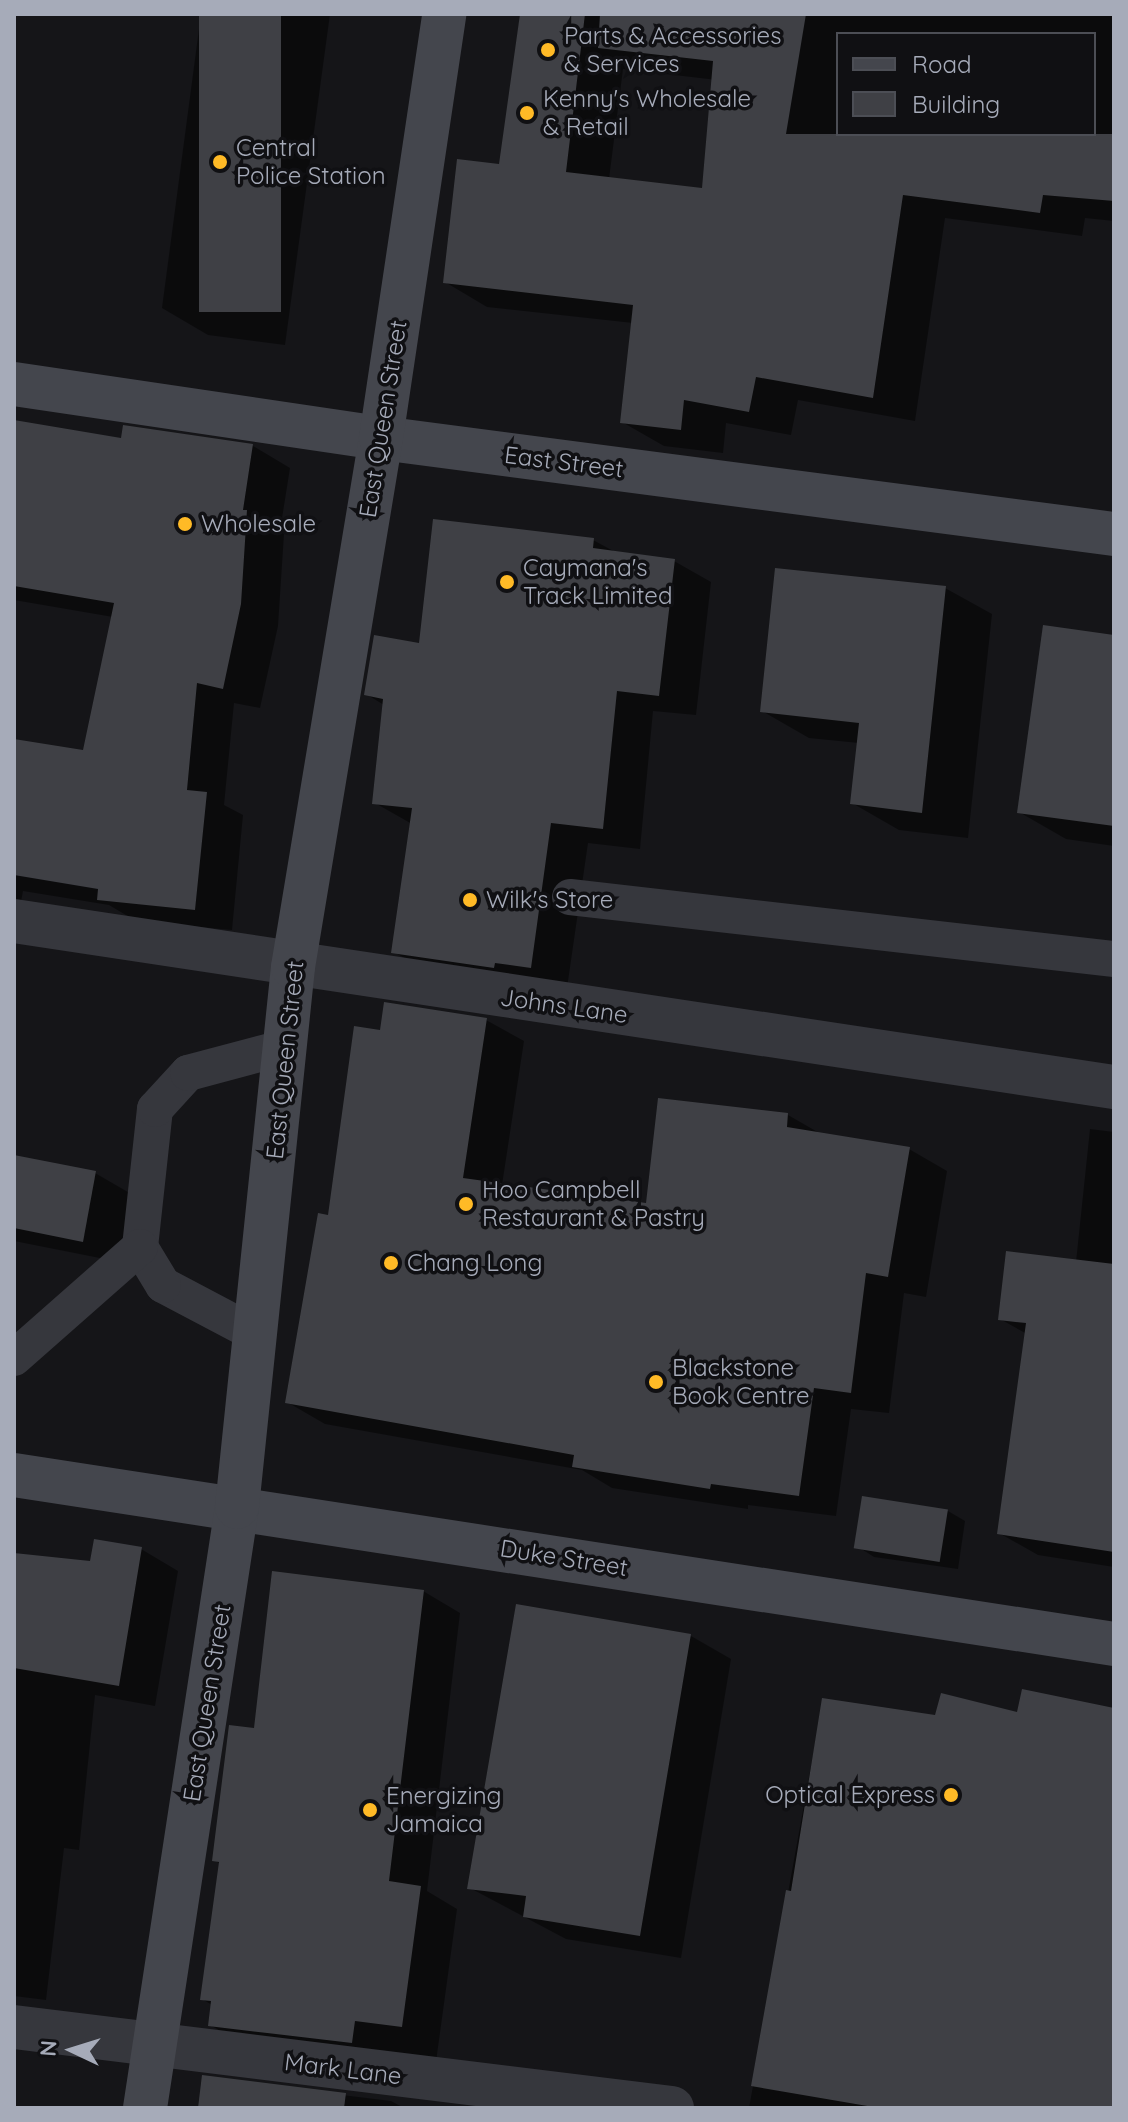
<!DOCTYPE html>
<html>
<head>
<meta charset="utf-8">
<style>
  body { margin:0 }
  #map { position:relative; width:1128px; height:2122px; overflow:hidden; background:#151518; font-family:Quicksand,sans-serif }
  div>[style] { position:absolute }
  .shadow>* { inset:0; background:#0007 }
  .building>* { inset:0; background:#3f4045; transform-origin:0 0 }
  .service>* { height:36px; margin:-18px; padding:0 18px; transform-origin:18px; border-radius:18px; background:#36373d }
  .minor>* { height:44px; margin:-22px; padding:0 22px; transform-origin:22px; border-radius:22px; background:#36373d }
  .secondary>* { height:44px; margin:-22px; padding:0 22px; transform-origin:22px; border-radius:22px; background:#44464d }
  .dots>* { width:22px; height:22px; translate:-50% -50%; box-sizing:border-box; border:4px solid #101013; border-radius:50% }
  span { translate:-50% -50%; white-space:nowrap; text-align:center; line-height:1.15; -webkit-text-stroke:7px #101013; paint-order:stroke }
  .poi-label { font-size:24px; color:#a6abb9 }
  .left { translate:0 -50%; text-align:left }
  .right { translate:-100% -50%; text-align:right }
  .street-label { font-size:24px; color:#a6abb9 }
  .frame { position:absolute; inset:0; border:16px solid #a6abb9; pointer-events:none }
  .legend { position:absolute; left:836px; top:32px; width:260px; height:104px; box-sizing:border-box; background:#101013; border:2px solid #4c4e55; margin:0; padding:10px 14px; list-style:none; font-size:24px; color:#a6abb9 }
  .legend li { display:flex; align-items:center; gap:16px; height:40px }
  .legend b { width:40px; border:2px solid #4c4e55 }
  .north { position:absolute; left:32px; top:2010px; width:80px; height:80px; -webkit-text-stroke:6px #101013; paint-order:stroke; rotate:274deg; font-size:22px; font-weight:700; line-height:32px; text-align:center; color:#a6abb9 }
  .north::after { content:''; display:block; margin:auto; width:28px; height:36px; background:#a6abb9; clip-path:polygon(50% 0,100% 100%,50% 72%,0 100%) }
</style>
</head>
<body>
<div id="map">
  <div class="shadow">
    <div style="clip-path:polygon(201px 14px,330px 14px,285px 345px,208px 335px,162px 308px)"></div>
    <div style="clip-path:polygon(evenodd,504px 14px,1114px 14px,1114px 221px,1085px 218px,1082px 236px,945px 218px,915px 421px,798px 400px,791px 435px,726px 423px,723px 453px,664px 446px,622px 422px,633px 323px,487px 307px,445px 282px,501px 166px,520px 16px,504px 14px,838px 34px,1094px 34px,1094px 134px,838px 134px,838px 34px,504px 14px,623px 69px,734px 82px,715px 191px,609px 179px,623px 69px)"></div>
    <div style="clip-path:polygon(14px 422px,123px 440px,253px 446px,290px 468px,280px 531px,284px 534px,278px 626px,260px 708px,234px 703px,224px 805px,243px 815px,232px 930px,136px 921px,109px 905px,23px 891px,14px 940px,14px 741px,84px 752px,113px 617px,14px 600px)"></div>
    <div style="clip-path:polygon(593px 540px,617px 553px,674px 561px,711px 582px,696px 715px,653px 711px,640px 849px,588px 843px,567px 988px,430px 973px,394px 952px,412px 824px,375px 803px,384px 705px,366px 694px,421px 645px)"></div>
    <div style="clip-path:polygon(945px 588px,992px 614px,968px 838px,899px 830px,852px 803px,859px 743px,809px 738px,762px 711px)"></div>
    <div style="clip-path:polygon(1114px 637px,1114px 846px,1066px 839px,1019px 812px)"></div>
    <div style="clip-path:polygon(486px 1020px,524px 1041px,502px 1185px,647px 1205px,788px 1115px,821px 1134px,909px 1149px,947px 1171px,926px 1297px,904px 1293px,889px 1413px,851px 1409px,836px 1516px,748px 1505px,748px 1509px,612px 1488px,582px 1470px,325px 1424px,287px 1402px,330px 1217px,382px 1032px)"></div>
    <div style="clip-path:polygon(1090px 1129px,1114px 1132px,1114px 1567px,1038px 1555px,999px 1533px,1027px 1334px,1000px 1319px,1076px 1262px)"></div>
    <div style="clip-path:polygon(14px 1157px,95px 1173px,133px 1195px,120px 1262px,14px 1241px)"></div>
    <div style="clip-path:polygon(864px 1499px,948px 1511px,965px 1521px,958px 1569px,874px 1557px,857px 1546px)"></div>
    <div style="clip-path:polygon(141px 1549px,178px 1571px,155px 1706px,95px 1695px,79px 1850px,64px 1848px,46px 2000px,14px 1996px,14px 1555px,92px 1563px)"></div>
    <div style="clip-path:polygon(423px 1591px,460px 1613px,427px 1891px,457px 1909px,435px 2069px,247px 2046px,210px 2025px,212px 2005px,202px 1999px,220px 1864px,215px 1860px,255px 1730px)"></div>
    <div style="clip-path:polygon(691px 1636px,731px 1659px,681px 1958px,566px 1939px,470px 1888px)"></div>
    <div style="clip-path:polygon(823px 1700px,937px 1718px,1114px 1710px,1114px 2108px,749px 2108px)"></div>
    <div style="clip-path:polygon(204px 2078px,391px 2101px,404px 2108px,200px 2108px)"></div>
  </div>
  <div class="building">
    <div style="left:199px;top:14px;width:82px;height:298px"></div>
    <div style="clip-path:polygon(520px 14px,585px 14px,566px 172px,702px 188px,713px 61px,598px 48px,600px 14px,806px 14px,786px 134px,1114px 134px,1114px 201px,1043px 195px,1040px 213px,903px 195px,873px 398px,756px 377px,749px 412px,684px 400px,681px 430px,620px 423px,633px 305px,443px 283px,457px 159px,499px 164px)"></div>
    <div style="clip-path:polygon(14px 420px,121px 438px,123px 425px,253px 444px,243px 510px,247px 510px,241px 604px,223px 689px,197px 683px,187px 790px,207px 792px,195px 910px,97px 900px,98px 889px,14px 875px,14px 739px,83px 750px,114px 603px,14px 586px)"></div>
    <div style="clip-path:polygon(433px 519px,594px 538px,593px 548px,675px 559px,659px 696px,617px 691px,603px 829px,551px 823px,531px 968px,495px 963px,494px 968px,391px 953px,412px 808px,372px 804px,383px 699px,364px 695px,374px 635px,419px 643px)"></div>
    <div style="clip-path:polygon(775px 568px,946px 586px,922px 813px,850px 804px,859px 723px,760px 712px)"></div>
    <div style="clip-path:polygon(1043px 625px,1114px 635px,1114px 826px,1017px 813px)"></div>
    <div style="clip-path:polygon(384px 1002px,487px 1018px,463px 1178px,646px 1203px,658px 1098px,788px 1113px,787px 1127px,910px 1147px,888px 1277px,866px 1273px,851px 1393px,814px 1388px,799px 1496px,711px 1484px,710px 1489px,572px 1467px,574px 1455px,285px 1403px,318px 1213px,328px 1215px,354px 1026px,380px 1030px)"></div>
    <div style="clip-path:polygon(14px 1155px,96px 1171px,83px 1242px,14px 1228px)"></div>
    <div style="clip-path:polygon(1006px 1251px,1114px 1264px,1114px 1552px,997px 1534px,1026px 1323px,998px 1320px)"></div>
    <div style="left:862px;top:1496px;width:87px;height:53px;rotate:9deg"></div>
    <div style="clip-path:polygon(94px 1539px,142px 1547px,119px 1686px,14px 1668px,14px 1553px,90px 1561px)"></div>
    <div style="clip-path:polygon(272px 1571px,424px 1590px,389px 1881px,421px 1886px,402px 2027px,355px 2021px,352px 2043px,208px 2026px,211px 2001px,200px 2000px,219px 1862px,212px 1861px,229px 1725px,254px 1728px)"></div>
    <div style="clip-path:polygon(516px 1604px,691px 1634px,640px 1936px,523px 1917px,526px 1896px,467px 1889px)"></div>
    <div style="clip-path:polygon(1022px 1689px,1114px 1708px,1114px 2108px,879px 2108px,751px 2086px,786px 1890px,791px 1891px,822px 1698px,935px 1715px,941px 1693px,1017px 1712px)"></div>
    <div style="clip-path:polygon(202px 2075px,346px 2093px,344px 2108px,198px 2108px)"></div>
  </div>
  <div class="service">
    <div style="left:570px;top:897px;width:548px;rotate:6.5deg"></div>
    <div style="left:256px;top:1334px;width:105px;rotate:-152.2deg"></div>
    <div style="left:163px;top:1285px;width:44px;rotate:-121.2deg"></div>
    <div style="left:140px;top:1247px;width:139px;rotate:-83.8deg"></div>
    <div style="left:155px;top:1109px;width:49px;rotate:-47.5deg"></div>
    <div style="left:188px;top:1073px;width:101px;rotate:-14.9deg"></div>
    <div style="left:14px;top:1358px;width:168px;rotate:-41.4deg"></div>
  </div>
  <div class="minor">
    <div style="left:14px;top:921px;width:1112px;rotate:8.58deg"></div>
    <div style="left:14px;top:2027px;width:663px;rotate:7.02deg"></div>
  </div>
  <div class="secondary">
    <div style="left:14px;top:384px;width:371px;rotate:8.4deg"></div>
    <div style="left:381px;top:438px;width:739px;rotate:7.46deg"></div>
    <div style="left:14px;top:1475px;width:1113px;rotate:8.73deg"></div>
    <div style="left:145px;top:2108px;width:608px;rotate:-81.3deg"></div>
    <div style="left:237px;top:1507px;width:543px;rotate:-84.08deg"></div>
    <div style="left:293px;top:967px;width:536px;rotate:-80.56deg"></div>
    <div style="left:381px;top:438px;width:429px;rotate:-81.5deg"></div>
  </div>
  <div class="dots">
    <div style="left:548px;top:50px;background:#ffba26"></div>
    <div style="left:527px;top:113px;background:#ffba26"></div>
    <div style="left:220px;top:162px;background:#ffba26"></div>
    <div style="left:185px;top:524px;background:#ffba26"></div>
    <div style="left:507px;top:582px;background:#ffba26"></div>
    <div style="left:470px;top:900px;background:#ffba26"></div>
    <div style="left:466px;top:1204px;background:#ffba26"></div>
    <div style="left:391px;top:1263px;background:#ffba26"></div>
    <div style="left:656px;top:1382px;background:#ffba26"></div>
    <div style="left:951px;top:1795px;background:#ffba26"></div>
    <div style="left:370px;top:1810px;background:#ffba26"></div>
  </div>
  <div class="poi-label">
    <span class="left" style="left:564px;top:50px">Parts &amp; Accessories<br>&amp; Services</span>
    <span class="left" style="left:543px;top:113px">Kenny's Wholesale<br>&amp; Retail</span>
    <span class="left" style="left:236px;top:162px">Central<br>Police Station</span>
    <span class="left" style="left:201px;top:524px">Wholesale</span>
    <span class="left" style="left:523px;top:582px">Caymana's<br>Track Limited</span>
    <span class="left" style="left:486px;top:900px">Wilk's Store</span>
    <span class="left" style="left:482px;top:1204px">Hoo Campbell<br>Restaurant &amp; Pastry</span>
    <span class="left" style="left:407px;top:1263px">Chang Long</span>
    <span class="left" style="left:672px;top:1382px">Blackstone<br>Book Centre</span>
    <span class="right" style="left:935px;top:1795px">Optical Express</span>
    <span class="left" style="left:386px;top:1810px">Energizing<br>Jamaica</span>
  </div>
  <div class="street-label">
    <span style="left:383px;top:419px;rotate:-81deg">East Queen Street</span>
    <span style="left:564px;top:462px;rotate:7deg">East Street</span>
    <span style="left:564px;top:1006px;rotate:8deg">Johns Lane</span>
    <span style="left:285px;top:1060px;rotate:-84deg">East Queen Street</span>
    <span style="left:564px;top:1558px;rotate:9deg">Duke Street</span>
    <span style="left:207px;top:1703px;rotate:-81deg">East Queen Street</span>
    <span style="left:343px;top:2069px;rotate:7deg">Mark Lane</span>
  </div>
  <div class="frame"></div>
  <ul class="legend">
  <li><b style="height:10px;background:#44464d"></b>Road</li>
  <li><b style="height:22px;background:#3f4045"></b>Building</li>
  </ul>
  <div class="north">N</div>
</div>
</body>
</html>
